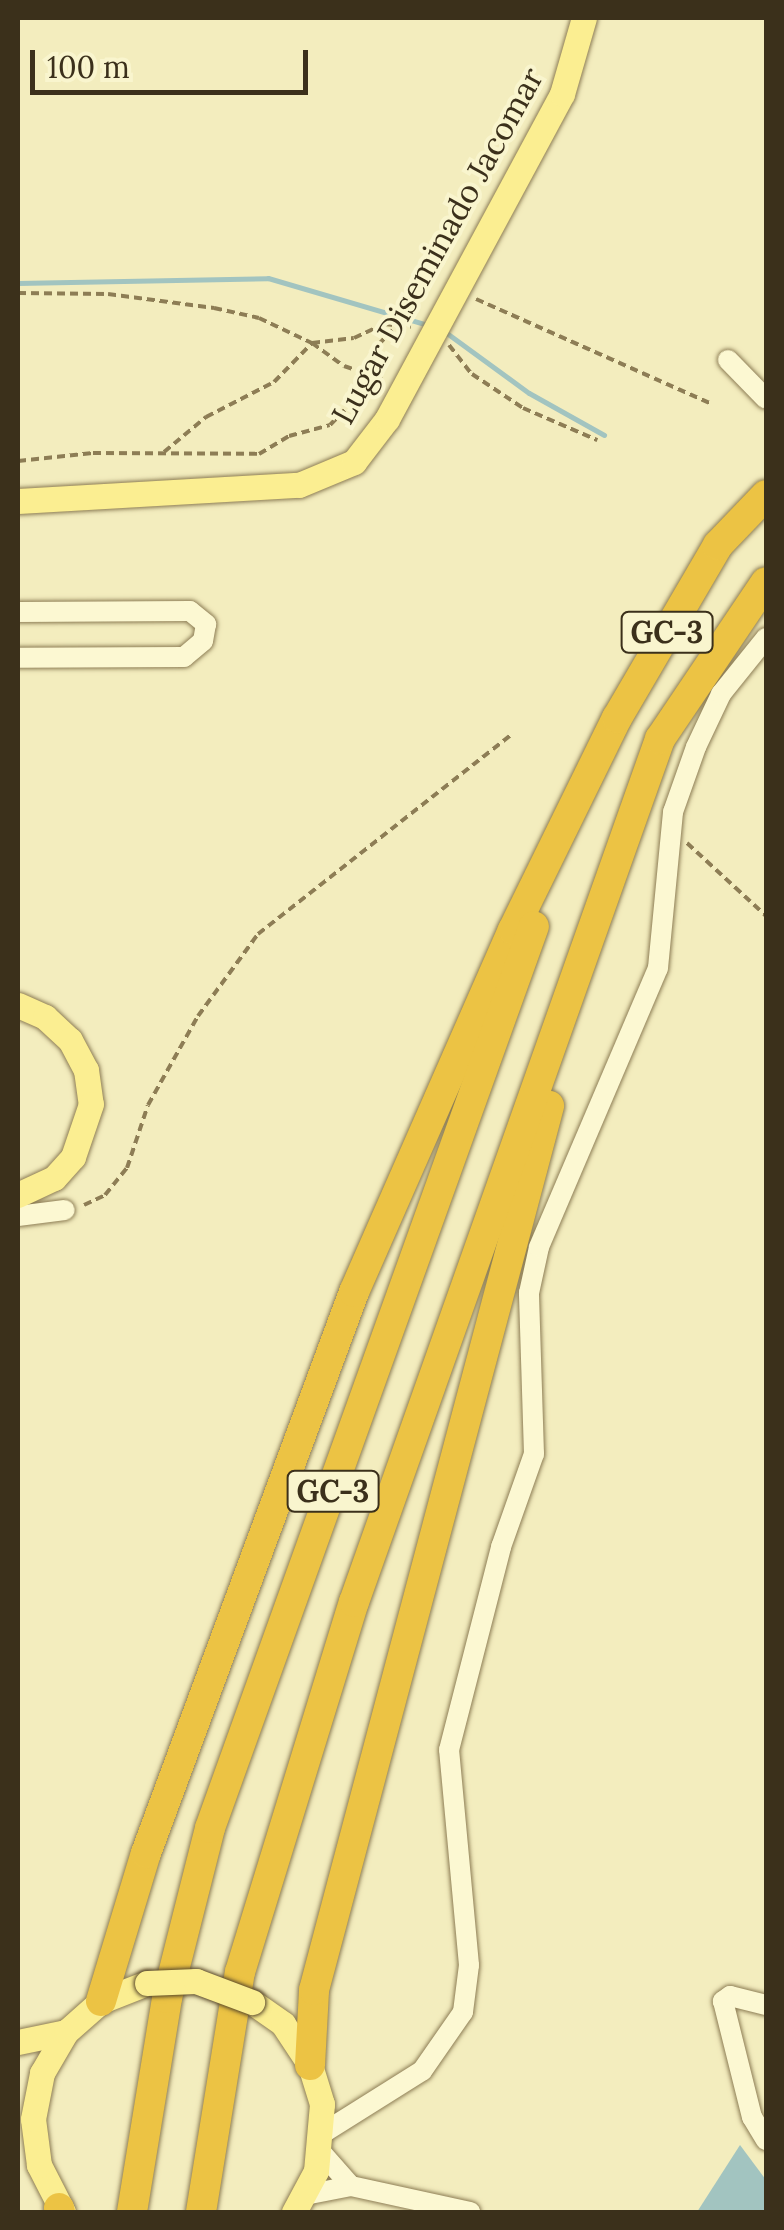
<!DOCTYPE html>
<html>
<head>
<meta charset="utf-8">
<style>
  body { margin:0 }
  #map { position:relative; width:784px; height:2230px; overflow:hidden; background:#f3edbe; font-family:Lora,serif }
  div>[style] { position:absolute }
  .water>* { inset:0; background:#a2c4c0 }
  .stream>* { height:5px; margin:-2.5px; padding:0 2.5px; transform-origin:2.5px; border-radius:2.5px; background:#a2c4c0 }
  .path>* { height:4px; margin-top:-2px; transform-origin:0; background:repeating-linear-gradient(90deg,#8d7d55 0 8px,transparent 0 13px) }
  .roads { filter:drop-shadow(0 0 2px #8d7d55) drop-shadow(0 0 2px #8d7d55) }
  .minor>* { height:20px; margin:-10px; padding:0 10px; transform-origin:10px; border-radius:10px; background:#fcf8d2 }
  .major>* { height:25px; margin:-12.5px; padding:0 12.5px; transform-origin:12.5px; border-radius:12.5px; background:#fbee91 }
  .highway>* { height:30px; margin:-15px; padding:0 15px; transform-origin:15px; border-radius:15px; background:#ecc344 }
  .bridges { filter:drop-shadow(0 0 2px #5a492a) drop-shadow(0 0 2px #5a492a) }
  .major-bridge>* { height:25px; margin:-12.5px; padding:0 12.5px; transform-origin:12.5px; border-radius:12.5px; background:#fbee91 }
  span { translate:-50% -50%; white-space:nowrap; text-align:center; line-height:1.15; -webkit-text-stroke:8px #f9f5ce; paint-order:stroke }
  .shield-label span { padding:2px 8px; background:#f9f5ce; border:2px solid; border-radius:8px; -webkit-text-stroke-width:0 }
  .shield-label { font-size:30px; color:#3b301b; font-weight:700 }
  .street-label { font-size:32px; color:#3b301b }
  .frame { position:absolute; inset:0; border:20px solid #3b301b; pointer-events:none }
  .scale { position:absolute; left:30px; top:50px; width:278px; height:45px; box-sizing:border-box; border:5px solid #3b301b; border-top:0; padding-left:12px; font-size:30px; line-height:35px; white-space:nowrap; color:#3b301b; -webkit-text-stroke:8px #f9f5ce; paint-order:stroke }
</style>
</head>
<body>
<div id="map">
  <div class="water">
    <div style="clip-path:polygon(740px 2145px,766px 2180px,766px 2212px,697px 2212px)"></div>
  </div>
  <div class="stream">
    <div style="left:18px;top:283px;width:250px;rotate:-1.1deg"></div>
    <div style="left:268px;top:278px;width:167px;rotate:16.4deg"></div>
    <div style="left:448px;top:334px;width:100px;rotate:36.1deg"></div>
    <div style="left:529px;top:393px;width:86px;rotate:29.2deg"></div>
  </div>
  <div class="path">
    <div style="left:18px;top:293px;width:90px;rotate:0.6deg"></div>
    <div style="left:108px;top:294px;width:107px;rotate:7.5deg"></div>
    <div style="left:214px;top:308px;width:46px;rotate:12.5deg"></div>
    <div style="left:259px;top:318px;width:59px;rotate:25.3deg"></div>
    <div style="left:312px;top:343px;width:42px;rotate:-6.8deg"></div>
    <div style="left:354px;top:338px;width:33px;rotate:-25deg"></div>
    <div style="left:384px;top:324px;width:27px;rotate:6deg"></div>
    <div style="left:476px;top:299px;width:256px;rotate:24deg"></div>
    <div style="left:449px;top:345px;width:37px;rotate:52deg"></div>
    <div style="left:472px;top:374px;width:61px;rotate:33.7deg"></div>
    <div style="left:523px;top:408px;width:81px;rotate:23.4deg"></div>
    <div style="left:164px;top:452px;width:55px;rotate:-39.8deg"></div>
    <div style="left:206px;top:417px;width:76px;rotate:-27.2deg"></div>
    <div style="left:274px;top:382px;width:54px;rotate:-45.7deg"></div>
    <div style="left:312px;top:343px;width:39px;rotate:36deg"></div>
    <div style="left:344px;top:366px;width:40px;rotate:18.9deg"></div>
    <div style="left:18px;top:461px;width:75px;rotate:-6.1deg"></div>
    <div style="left:93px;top:453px;width:166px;rotate:0.3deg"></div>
    <div style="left:259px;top:454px;width:35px;rotate:-31deg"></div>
    <div style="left:289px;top:436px;width:42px;rotate:-15deg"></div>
    <div style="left:330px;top:425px;width:42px;rotate:-46deg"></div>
    <div style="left:359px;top:395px;width:53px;rotate:-69.2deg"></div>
    <div style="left:378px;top:345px;width:30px;rotate:-46deg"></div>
    <div style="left:687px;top:843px;width:108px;rotate:42.7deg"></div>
    <div style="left:84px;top:1205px;width:23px;rotate:-25deg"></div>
    <div style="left:105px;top:1195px;width:35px;rotate:-51deg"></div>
    <div style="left:127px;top:1168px;width:66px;rotate:-71.6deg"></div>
    <div style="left:148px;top:1105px;width:102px;rotate:-60.7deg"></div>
    <div style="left:198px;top:1016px;width:102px;rotate:-53.8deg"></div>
    <div style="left:258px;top:934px;width:322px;rotate:-38.2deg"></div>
  </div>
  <div class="roads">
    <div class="minor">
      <div style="left:728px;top:360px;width:54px;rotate:45.7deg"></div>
      <div style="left:18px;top:612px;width:172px;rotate:-0.3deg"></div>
      <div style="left:190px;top:611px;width:21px;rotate:39deg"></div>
      <div style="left:206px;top:624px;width:17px;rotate:100deg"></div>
      <div style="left:203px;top:641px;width:25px;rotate:140deg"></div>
      <div style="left:184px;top:657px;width:166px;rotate:179.7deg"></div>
      <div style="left:18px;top:1216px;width:47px;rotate:-7.3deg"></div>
      <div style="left:766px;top:2005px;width:37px;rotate:-166deg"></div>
      <div style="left:730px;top:1996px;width:9px;rotate:144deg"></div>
      <div style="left:723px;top:2001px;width:120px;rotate:76deg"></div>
      <div style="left:752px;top:2117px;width:27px;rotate:59deg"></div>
      <div style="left:323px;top:2133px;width:117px;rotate:-32.1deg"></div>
      <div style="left:422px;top:2071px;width:72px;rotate:-55.2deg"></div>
      <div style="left:463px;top:2012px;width:47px;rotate:-82.7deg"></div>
      <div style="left:469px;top:1965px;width:216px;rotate:-95.3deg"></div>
      <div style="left:449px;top:1750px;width:210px;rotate:-75.6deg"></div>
      <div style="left:501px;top:1547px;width:99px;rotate:-70.5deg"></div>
      <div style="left:534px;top:1454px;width:161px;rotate:-91.8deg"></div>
      <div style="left:529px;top:1293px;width:47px;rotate:-77.7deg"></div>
      <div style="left:539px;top:1247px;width:303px;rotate:-66.9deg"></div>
      <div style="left:658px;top:968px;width:157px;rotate:-84.5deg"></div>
      <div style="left:673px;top:812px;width:69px;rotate:-70.5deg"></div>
      <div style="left:696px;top:747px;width:59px;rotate:-64.7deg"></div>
      <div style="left:721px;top:694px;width:72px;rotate:-51.2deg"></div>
      <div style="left:321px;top:2152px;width:45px;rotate:48.6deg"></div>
      <div style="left:305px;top:2195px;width:47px;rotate:-11.1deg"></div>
      <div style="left:351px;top:2186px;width:122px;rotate:12.3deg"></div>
    </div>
    <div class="major">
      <div style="left:18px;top:501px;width:281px;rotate:-3.3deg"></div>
      <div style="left:299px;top:485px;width:60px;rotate:-22.7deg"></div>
      <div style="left:354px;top:462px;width:54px;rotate:-52.5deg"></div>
      <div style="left:387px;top:419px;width:369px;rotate:-61.7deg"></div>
      <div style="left:562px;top:94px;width:79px;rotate:-73.9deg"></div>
      <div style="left:18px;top:1005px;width:30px;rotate:24deg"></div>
      <div style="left:45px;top:1017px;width:34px;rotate:43deg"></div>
      <div style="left:70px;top:1040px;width:34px;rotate:62deg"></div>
      <div style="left:86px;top:1070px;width:34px;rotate:82deg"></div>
      <div style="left:91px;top:1104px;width:56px;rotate:108.8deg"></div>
      <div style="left:73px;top:1157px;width:28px;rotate:132deg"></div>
      <div style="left:54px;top:1178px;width:40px;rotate:155deg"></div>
      <div style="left:252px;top:2002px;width:38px;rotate:35deg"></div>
      <div style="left:283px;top:2024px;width:49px;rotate:56.6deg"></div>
      <div style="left:310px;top:2065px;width:41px;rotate:72.9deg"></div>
      <div style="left:322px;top:2104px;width:67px;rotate:95.1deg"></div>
      <div style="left:316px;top:2171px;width:47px;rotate:118.2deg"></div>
      <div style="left:18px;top:2042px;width:49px;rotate:-11.8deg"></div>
      <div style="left:63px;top:2212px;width:53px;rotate:-117.1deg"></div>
      <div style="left:39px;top:2165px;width:46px;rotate:-97.4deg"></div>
      <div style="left:33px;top:2119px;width:47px;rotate:-78.9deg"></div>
      <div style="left:42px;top:2073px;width:48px;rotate:-59.7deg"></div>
      <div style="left:66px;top:2032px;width:47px;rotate:-41.5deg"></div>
      <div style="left:101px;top:2001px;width:49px;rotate:-21.4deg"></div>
    </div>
    <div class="highway">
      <div style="left:101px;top:2001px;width:155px;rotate:-73.1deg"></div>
      <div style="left:146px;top:1853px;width:598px;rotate:-69.66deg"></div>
      <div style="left:354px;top:1292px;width:395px;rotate:-66.3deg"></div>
      <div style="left:513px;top:930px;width:236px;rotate:-63.9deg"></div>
      <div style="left:617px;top:718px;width:200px;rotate:-59.7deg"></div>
      <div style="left:718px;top:545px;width:69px;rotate:-46.2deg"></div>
      <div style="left:310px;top:2065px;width:75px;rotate:-86.9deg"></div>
      <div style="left:314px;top:1990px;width:915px;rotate:-75.11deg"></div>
      <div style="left:59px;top:2208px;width:4px;rotate:76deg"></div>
      <div style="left:132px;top:2212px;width:217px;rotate:-80.7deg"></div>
      <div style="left:167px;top:1998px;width:175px;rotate:-75.8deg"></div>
      <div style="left:210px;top:1828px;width:958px;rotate:-70.24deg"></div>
      <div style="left:201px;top:2212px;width:243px;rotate:-80.8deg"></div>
      <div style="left:240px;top:1972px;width:387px;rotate:-72.9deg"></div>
      <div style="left:354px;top:1602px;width:916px;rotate:-70.48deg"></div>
      <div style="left:660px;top:739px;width:189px;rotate:-56deg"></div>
    </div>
  </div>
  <div class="bridges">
    <div class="major-bridge">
      <div style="left:147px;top:1983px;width:49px;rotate:-2.3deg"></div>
      <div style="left:196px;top:1981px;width:60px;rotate:20.6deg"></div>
    </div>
  </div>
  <div class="shield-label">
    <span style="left:667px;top:632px">GC-3</span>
    <span style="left:333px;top:1491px">GC-3</span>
  </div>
  <div class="street-label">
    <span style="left:438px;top:246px;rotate:-61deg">Lugar Diseminado Jacomar</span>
  </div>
  <div class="frame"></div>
  <div class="scale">100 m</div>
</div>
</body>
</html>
